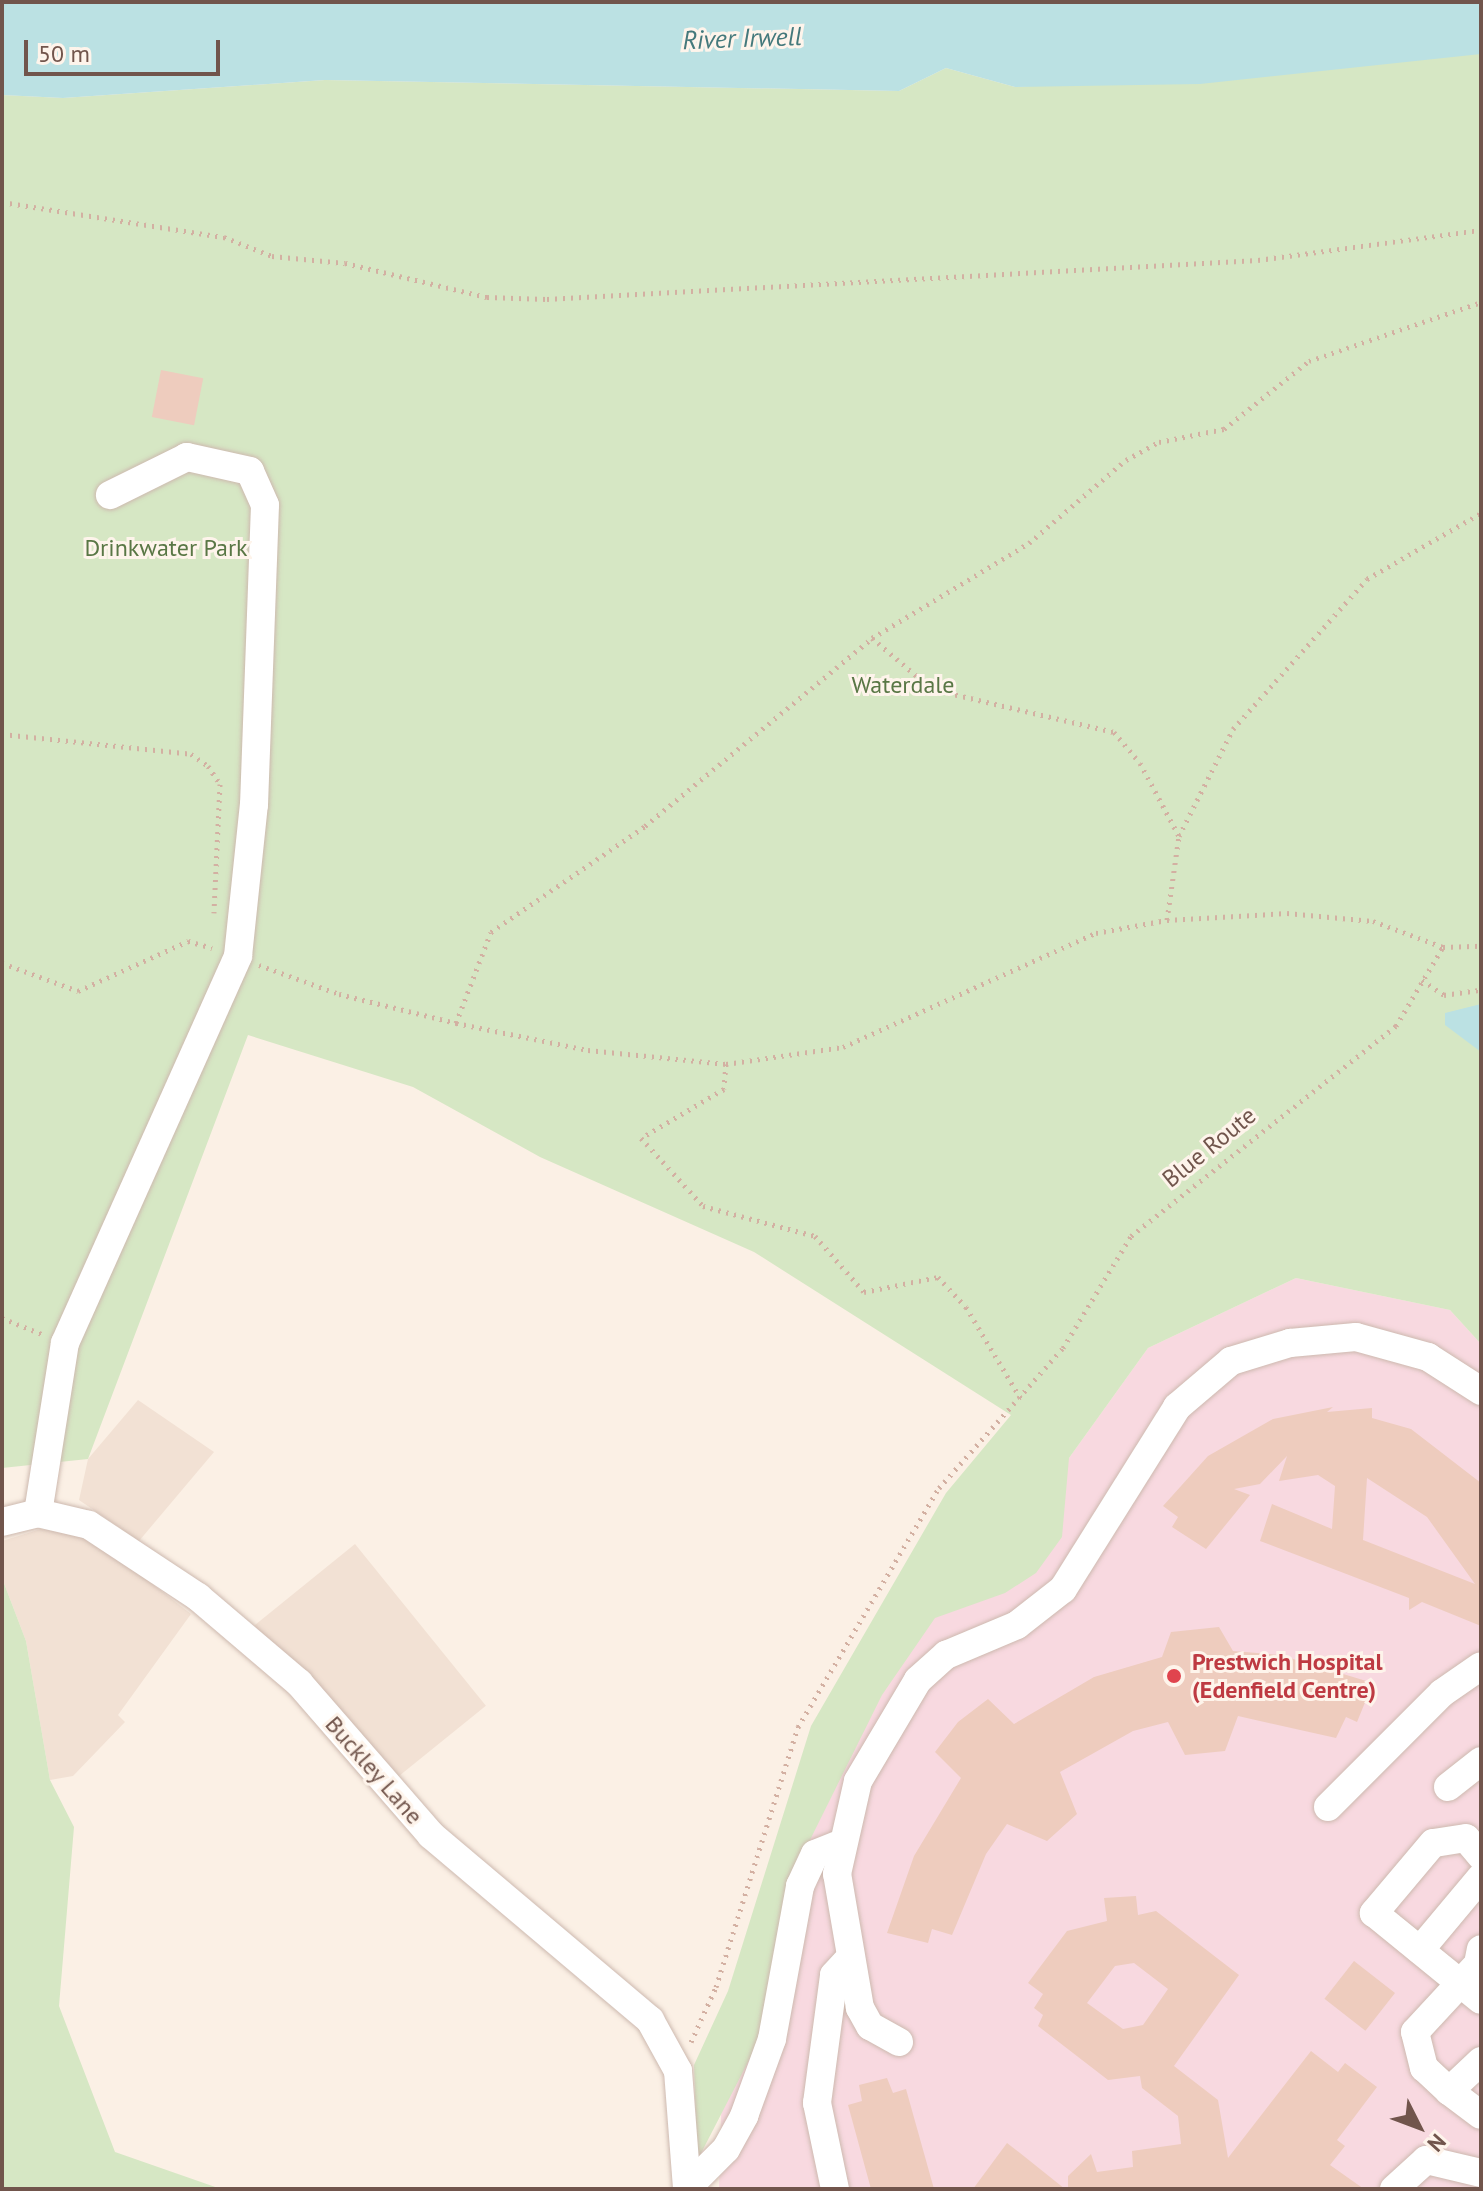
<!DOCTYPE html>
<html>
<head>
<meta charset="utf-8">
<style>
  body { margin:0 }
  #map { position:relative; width:1483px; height:2191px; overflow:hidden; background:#fbf0e5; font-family:"PT Sans",sans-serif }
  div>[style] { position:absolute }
  .residential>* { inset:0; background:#f2e1d4; transform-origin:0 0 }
  .medical>* { inset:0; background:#f8d9e0 }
  .green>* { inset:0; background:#d6e7c4 }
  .water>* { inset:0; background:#bbe1e3 }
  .building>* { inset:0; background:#eeccbe; transform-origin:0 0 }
  .path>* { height:5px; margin-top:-2.5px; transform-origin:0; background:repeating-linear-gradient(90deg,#d3b0a2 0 2px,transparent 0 8px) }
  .roads { filter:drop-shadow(0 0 2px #cdb9af) drop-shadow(0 0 2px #cdb9af) }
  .minor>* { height:28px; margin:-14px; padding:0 14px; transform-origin:14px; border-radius:14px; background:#fff }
  .dots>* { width:22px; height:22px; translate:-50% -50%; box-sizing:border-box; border:4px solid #fef4eb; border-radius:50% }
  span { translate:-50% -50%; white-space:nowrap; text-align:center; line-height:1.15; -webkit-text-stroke:6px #fef4eb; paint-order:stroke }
  .park-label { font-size:24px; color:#597745 }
  .street-label { font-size:24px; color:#71554c }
  .health-label { font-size:24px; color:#be3a42; font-weight:700 }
  .left { translate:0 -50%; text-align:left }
  .water-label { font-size:26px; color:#44797c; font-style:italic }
  .frame { position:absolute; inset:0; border:4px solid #71554c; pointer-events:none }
  .north { position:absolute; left:1379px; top:2087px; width:80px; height:80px; -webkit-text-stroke:6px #fef4eb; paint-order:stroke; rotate:132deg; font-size:22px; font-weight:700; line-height:32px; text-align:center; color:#71554c }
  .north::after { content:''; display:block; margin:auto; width:28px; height:36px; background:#71554c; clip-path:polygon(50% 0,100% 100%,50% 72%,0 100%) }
  .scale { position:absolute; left:24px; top:40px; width:196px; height:36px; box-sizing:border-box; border:4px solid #71554c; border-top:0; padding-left:10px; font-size:24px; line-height:28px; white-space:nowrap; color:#71554c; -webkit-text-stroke:6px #fef4eb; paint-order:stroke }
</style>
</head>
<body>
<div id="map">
  <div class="residential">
    <div style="clip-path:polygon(138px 1400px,214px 1452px,139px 1541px,79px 1500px,88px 1459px)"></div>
    <div style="clip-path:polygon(41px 1529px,78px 1535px,108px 1550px,191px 1614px,118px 1715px,125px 1722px,73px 1776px,50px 1780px,26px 1641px,2px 1578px,2px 1541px)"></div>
    <div style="left:355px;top:1544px;width:208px;height:131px;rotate:51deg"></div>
  </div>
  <div class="medical">
    <div style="clip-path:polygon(1296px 1278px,1450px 1310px,1481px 1344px,1481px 2189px,719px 2189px,722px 2085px,824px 1743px,1069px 1458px,1148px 1348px)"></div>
  </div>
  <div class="green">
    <div style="clip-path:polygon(1481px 52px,1481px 1344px,1450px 1310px,1296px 1278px,1148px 1348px,1069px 1458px,1062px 1537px,1036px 1573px,1005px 1593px,935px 1618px,882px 1695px,811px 1838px,781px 1920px,762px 2035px,697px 2161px,694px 2065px,728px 1991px,811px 1726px,946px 1493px,1011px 1415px,754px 1252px,540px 1157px,413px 1087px,248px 1035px,88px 1459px,2px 1468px,2px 95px,63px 98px,325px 80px,899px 91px,946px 68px,1015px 87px)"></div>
    <div style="clip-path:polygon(2px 1578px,26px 1641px,50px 1780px,74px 1827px,59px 2006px,115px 2152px,221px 2189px,2px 2189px)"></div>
  </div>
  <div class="water">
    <div style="clip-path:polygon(2px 2px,1481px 2px,1481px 54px,1200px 84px,1015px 87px,946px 68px,899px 91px,325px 80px,63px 98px,2px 95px)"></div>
    <div style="clip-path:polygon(1481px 1004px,1481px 1052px,1445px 1025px,1445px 1013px)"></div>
  </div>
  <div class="building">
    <div style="left:161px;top:370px;width:43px;height:48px;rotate:11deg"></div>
    <div style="clip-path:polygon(evenodd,1333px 1407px,1327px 1412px,1372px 1408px,1372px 1418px,1411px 1429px,1481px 1483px,1481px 1626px,1422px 1602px,1409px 1610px,1409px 1598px,1260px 1541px,1272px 1504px,1332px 1529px,1335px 1486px,1318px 1475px,1279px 1481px,1287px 1456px,1260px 1484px,1234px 1489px,1250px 1495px,1206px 1549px,1172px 1527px,1178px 1517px,1163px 1506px,1208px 1456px,1273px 1419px,1333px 1407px,1367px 1478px,1427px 1517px,1475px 1584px,1363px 1540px,1367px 1478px)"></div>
    <div style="clip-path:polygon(1219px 1627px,1233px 1651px,1280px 1655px,1373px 1683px,1357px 1722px,1346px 1717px,1336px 1738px,1238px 1716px,1225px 1751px,1185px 1755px,1168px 1722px,1133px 1731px,1060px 1772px,1077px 1814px,1047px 1841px,1007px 1824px,986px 1854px,952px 1935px,932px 1929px,928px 1943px,887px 1933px,914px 1856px,961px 1778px,935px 1752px,958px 1722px,988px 1699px,1014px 1724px,1094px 1677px,1162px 1657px,1171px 1632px)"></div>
    <div style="clip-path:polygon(evenodd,1136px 1896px,1138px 1915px,1156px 1911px,1239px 1975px,1174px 2066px,1218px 2100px,1228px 2158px,1311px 2051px,1338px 2072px,1345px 2063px,1377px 2087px,1337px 2140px,1345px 2146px,1330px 2165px,1364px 2189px,1068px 2189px,1068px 2176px,1091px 2154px,1097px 2172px,1133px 2167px,1132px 2151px,1181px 2144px,1178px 2116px,1142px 2088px,1140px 2076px,1108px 2080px,1038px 2026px,1043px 2015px,1034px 2008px,1043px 1994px,1028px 1983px,1067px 1931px,1107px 1921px,1104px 1898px,1136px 1896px,1134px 1963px,1168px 1989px,1143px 2025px,1123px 2029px,1087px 2003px,1115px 1966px,1134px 1963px)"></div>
    <div style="left:1354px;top:1961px;width:52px;height:48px;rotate:38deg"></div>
    <div style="clip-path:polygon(887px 2078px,893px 2093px,906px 2089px,934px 2189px,871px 2189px,848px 2105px,862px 2101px,859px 2085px)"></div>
    <div style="clip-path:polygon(1007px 2143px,1020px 2153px,1065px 2189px,973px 2189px)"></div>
  </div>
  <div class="path">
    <div style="left:2px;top:202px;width:225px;rotate:9deg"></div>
    <div style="left:224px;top:237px;width:52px;rotate:21.6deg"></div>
    <div style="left:272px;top:256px;width:73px;rotate:5.5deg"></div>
    <div style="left:345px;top:263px;width:146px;rotate:13.5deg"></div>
    <div style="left:487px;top:297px;width:60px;rotate:1.9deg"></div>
    <div style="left:547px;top:299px;width:712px;rotate:-3.14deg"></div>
    <div style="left:1258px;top:260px;width:225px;rotate:-7.7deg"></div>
    <div style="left:872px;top:638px;width:79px;rotate:40.4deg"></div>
    <div style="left:932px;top:689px;width:187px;rotate:13.3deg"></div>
    <div style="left:1114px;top:732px;width:40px;rotate:50deg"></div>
    <div style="left:1140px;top:763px;width:83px;rotate:61.9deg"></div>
    <div style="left:2px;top:734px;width:190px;rotate:6deg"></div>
    <div style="left:191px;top:754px;width:21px;rotate:35deg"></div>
    <div style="left:208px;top:766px;width:22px;rotate:56deg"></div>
    <div style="left:220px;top:784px;width:129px;rotate:92.7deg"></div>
    <div style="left:1167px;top:920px;width:85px;rotate:-81.9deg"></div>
    <div style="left:1179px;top:836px;width:120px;rotate:-63.2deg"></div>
    <div style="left:1233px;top:729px;width:201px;rotate:-48.2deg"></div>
    <div style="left:1367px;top:579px;width:132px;rotate:-30.1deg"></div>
    <div style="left:2px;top:963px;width:81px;rotate:20.2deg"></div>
    <div style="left:78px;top:991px;width:121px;rotate:-24.4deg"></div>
    <div style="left:188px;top:941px;width:25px;rotate:16deg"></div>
    <div style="left:259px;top:965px;width:85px;rotate:19.9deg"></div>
    <div style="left:339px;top:994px;width:121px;rotate:13.9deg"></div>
    <div style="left:456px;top:1023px;width:135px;rotate:11.6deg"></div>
    <div style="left:588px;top:1050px;width:139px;rotate:5.8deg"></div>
    <div style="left:726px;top:1064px;width:118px;rotate:-8.3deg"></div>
    <div style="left:843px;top:1047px;width:277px;rotate:-24.3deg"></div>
    <div style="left:1096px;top:933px;width:72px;rotate:-10.4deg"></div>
    <div style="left:1167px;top:920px;width:120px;rotate:-3.3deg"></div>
    <div style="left:1287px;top:913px;width:86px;rotate:5.3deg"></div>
    <div style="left:1373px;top:921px;width:75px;rotate:20.4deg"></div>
    <div style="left:1443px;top:947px;width:38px;rotate:-2deg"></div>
    <div style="left:1422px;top:980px;width:27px;rotate:34deg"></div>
    <div style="left:1444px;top:995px;width:37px;rotate:-8deg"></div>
    <div style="left:456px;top:1023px;width:97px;rotate:-69deg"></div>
    <div style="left:491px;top:932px;width:187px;rotate:-34.5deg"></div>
    <div style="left:645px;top:826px;width:295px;rotate:-39.6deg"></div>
    <div style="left:872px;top:638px;width:184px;rotate:-31.2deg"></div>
    <div style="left:1029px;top:543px;width:128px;rotate:-40.6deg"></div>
    <div style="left:1126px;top:460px;width:38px;rotate:-29deg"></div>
    <div style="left:1159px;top:442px;width:66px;rotate:-11.3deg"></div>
    <div style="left:1224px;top:429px;width:109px;rotate:-38.7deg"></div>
    <div style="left:1309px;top:361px;width:182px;rotate:-18.9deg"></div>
    <div style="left:726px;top:1064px;width:25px;rotate:95deg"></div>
    <div style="left:724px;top:1089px;width:96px;rotate:149.4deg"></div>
    <div style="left:641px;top:1138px;width:92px;rotate:47.6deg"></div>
    <div style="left:703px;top:1206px;width:116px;rotate:15deg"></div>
    <div style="left:815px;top:1236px;width:74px;rotate:48.8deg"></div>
    <div style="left:864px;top:1292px;width:76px;rotate:-11.5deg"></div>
    <div style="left:938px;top:1277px;width:41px;rotate:47deg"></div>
    <div style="left:966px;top:1307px;width:107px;rotate:59.1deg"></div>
    <div style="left:2px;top:1318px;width:43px;rotate:21.8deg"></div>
    <div style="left:691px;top:2042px;width:60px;rotate:-65.6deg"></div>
    <div style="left:716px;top:1987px;width:273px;rotate:-72.5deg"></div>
    <div style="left:798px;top:1727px;width:277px;rotate:-59.5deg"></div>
    <div style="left:939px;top:1488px;width:187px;rotate:-48.5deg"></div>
    <div style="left:1063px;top:1348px;width:131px;rotate:-58.7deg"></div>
    <div style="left:1131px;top:1236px;width:338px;rotate:-38.4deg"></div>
    <div style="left:1396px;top:1026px;width:92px;rotate:-59.3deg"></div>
  </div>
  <div class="roads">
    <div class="minor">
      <div style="left:38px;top:1513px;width:172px;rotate:-81deg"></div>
      <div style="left:65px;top:1343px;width:424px;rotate:-65.9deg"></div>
      <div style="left:238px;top:956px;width:152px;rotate:-84deg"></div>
      <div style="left:254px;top:805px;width:300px;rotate:-87.9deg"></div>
      <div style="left:265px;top:505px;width:37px;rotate:-114deg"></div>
      <div style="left:250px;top:471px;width:65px;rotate:-167.5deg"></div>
      <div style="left:187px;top:457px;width:86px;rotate:153.7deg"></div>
      <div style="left:2px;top:1522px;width:37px;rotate:-14deg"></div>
      <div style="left:38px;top:1513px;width:52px;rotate:13.2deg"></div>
      <div style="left:89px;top:1525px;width:131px;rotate:33.4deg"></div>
      <div style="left:198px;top:1597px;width:133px;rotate:40.4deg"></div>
      <div style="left:299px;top:1683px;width:201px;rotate:49deg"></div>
      <div style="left:431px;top:1835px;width:287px;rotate:40.2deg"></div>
      <div style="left:650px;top:2020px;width:58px;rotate:61.2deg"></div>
      <div style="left:678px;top:2071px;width:118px;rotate:85.6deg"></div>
      <div style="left:1448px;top:1787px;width:42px;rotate:-38.2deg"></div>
      <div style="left:1328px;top:1807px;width:161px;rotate:-45deg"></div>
      <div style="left:1442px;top:1693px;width:47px;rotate:-34.7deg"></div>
      <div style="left:1481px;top:1856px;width:23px;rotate:-130deg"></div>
      <div style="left:1466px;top:1838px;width:33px;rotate:171deg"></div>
      <div style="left:1433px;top:1843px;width:92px;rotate:130.1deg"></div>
      <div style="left:1374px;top:1913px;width:138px;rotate:39.1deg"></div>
      <div style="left:1420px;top:1950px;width:95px;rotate:-50.1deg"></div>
      <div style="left:899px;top:2042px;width:33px;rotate:-151deg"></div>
      <div style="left:870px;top:2026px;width:21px;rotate:-119deg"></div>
      <div style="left:860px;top:2008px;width:136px;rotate:-99.7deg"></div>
      <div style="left:837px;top:1874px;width:95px;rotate:-77.3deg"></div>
      <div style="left:858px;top:1781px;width:117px;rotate:-59.3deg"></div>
      <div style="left:918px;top:1680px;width:38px;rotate:-42deg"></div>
      <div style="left:946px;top:1655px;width:77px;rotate:-22.9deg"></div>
      <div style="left:1017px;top:1625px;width:58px;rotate:-38deg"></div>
      <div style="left:1063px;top:1589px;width:215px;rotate:-57.9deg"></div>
      <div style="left:1177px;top:1407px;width:71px;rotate:-40.4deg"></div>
      <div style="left:1231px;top:1361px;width:62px;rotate:-17deg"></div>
      <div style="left:1290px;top:1343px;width:66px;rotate:-5.2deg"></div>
      <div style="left:1356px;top:1337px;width:75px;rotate:15.5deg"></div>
      <div style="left:1428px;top:1357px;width:63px;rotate:32.7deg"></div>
      <div style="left:1481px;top:2061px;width:44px;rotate:136.8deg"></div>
      <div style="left:1449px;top:2091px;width:40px;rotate:37deg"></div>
      <div style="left:1449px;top:2091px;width:34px;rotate:-137deg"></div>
      <div style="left:1424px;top:2068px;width:37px;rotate:-104deg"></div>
      <div style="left:1415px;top:2032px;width:93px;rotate:-47.2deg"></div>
      <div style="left:1478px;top:1964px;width:15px;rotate:-79deg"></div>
      <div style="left:687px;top:2188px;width:55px;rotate:-45deg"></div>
      <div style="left:726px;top:2149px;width:38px;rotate:-61deg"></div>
      <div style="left:744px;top:2116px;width:82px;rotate:-70deg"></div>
      <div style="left:772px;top:2039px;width:156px;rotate:-79.6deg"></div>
      <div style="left:800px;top:1886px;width:35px;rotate:-65deg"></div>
      <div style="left:815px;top:1854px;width:27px;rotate:-22deg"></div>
      <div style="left:835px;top:2189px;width:88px;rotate:-101.8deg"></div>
      <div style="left:817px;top:2103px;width:129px;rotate:-82.4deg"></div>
      <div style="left:834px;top:1975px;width:19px;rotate:-47deg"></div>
      <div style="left:1394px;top:2189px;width:43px;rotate:-42.2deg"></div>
      <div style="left:1426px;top:2160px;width:57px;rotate:13.3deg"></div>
    </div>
  </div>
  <div class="dots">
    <div style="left:1174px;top:1676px;background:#e0444e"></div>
  </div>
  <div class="park-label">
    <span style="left:166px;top:548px">Drinkwater Park</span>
    <span style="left:903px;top:685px">Waterdale</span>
  </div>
  <div class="street-label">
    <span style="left:1209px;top:1147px;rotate:-39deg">Blue Route</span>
    <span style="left:374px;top:1770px;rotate:49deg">Buckley Lane</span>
  </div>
  <div class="health-label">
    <span class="left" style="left:1192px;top:1676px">Prestwich Hospital<br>(Edenfield Centre)</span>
  </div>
  <div class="water-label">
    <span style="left:742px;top:38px;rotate:-2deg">River Irwell</span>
  </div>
  <div class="frame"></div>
  <div class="north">N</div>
  <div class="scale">50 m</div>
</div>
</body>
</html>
